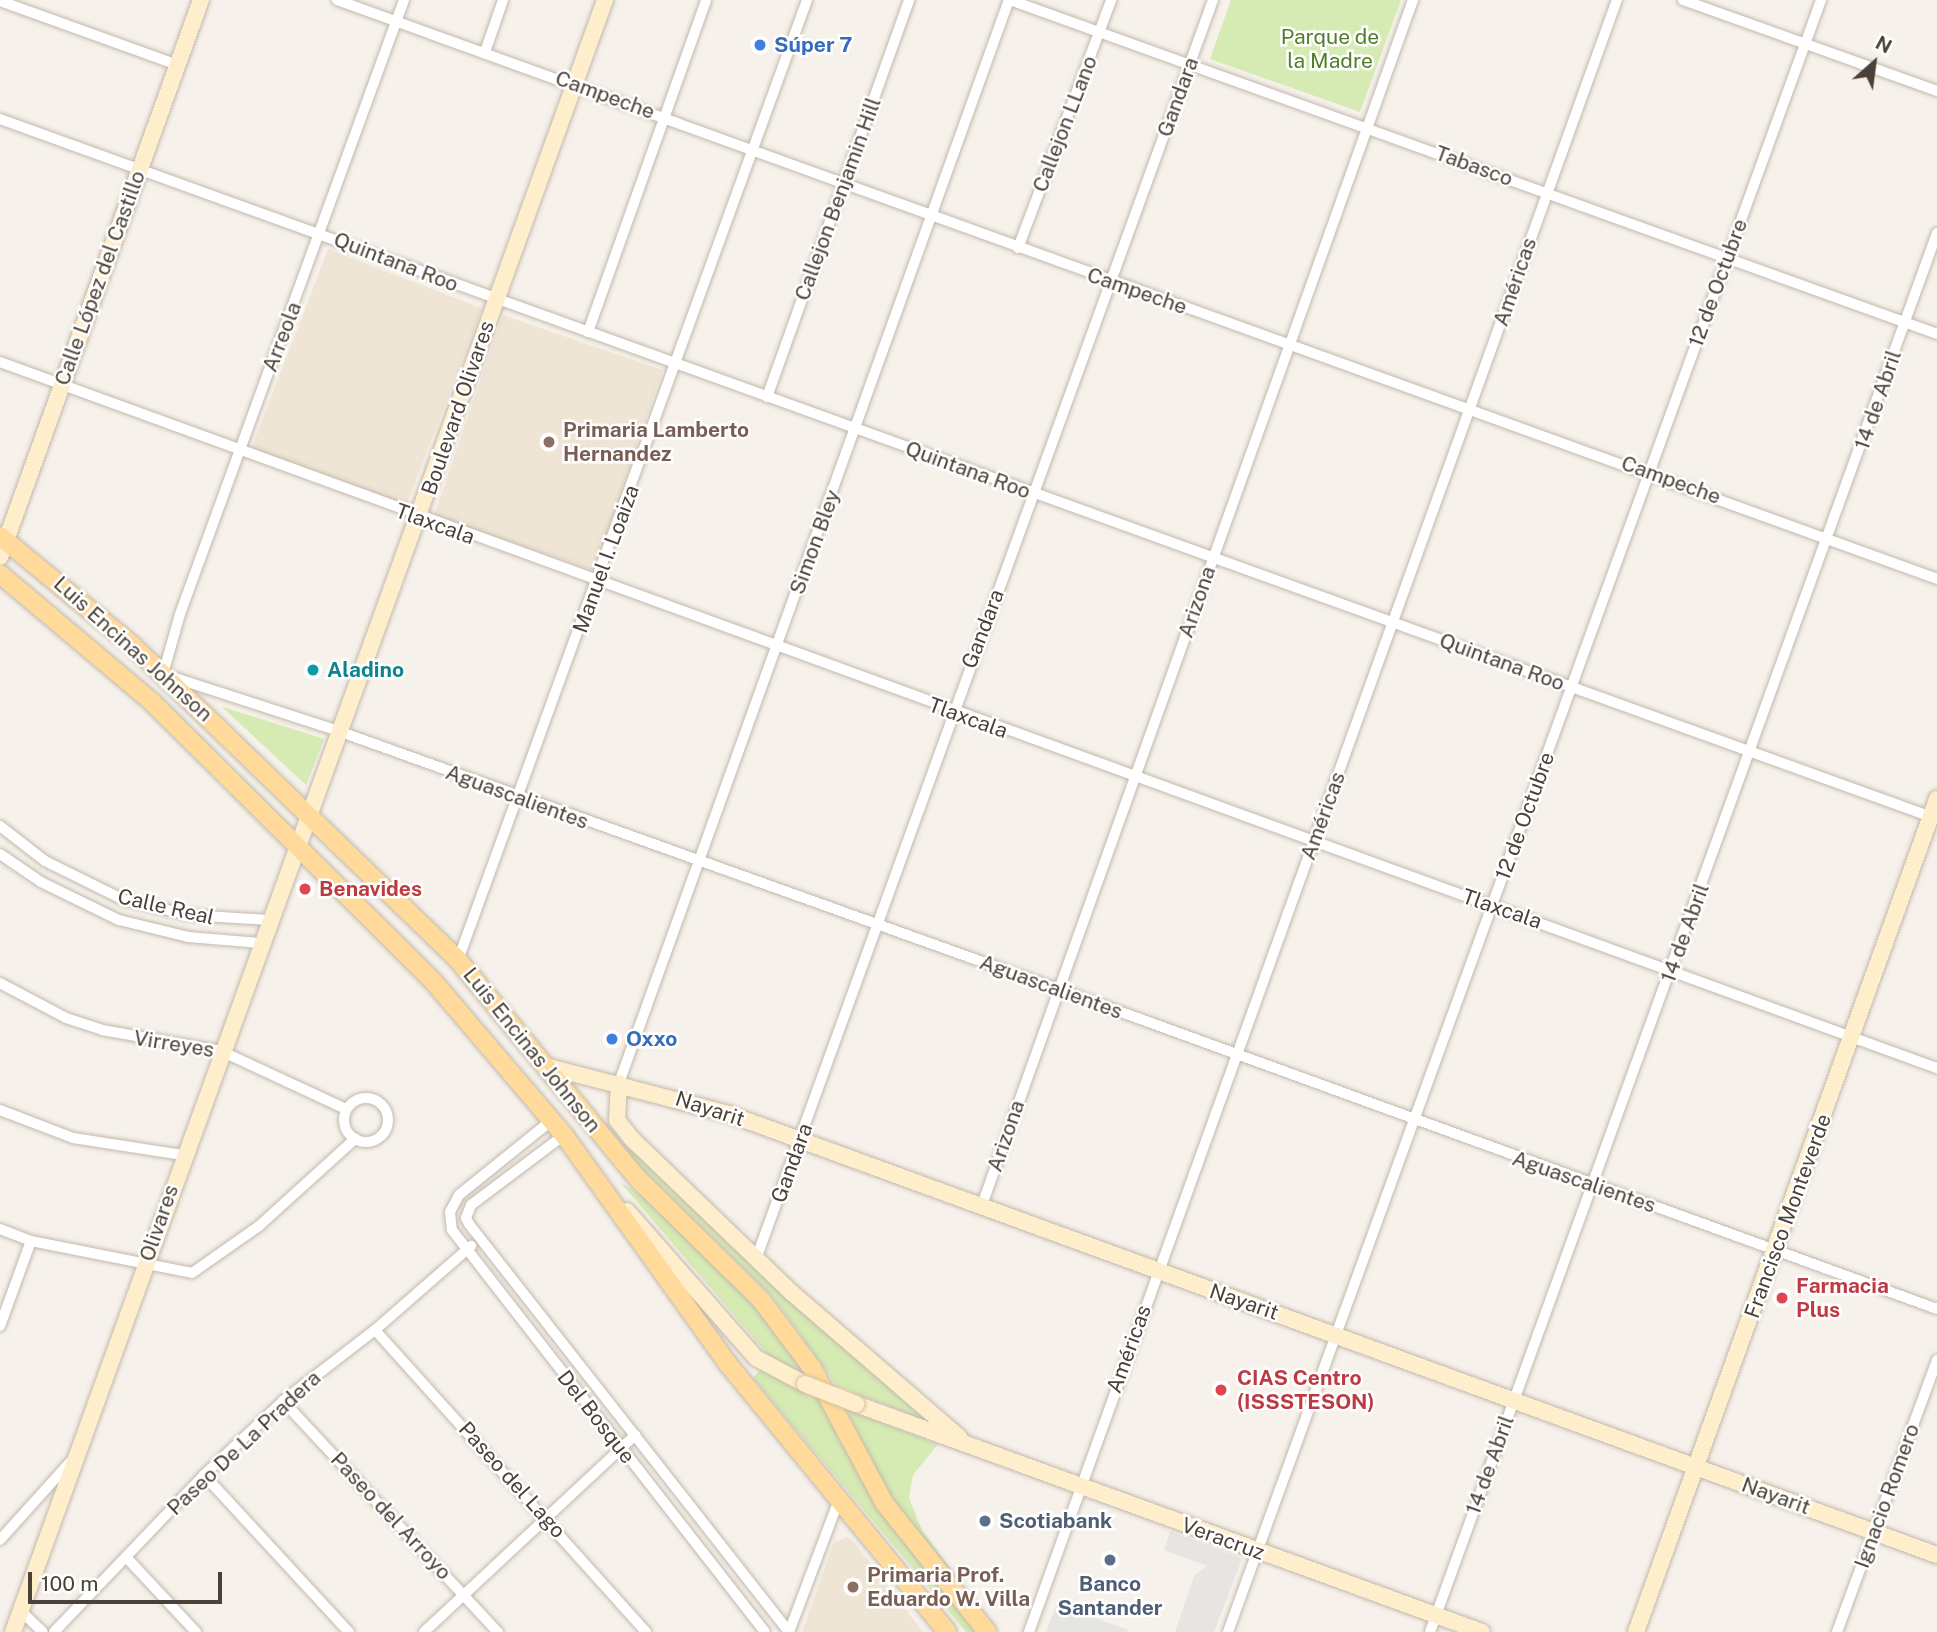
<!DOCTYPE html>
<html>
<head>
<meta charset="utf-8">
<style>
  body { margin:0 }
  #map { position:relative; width:1937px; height:1632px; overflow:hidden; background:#f6f2eb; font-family:"Public Sans",sans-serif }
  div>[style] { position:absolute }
  .education>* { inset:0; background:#efe5d5; transform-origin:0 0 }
  .green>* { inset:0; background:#d6eab4 }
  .parking>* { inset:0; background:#e7e5e2 }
  .roads { filter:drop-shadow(0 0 2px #c2b9ad) drop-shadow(0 0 2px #c2b9ad) }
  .street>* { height:10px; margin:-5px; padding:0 5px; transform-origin:5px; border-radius:5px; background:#fff }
  .street>.ring { margin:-5px; padding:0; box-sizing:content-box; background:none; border:10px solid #fff; border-radius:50% }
  .secondary>* { height:16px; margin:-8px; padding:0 8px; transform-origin:8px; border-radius:8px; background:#fec }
  .primary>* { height:18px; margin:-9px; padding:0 9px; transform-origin:9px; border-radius:9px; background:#ffda9b }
  .bridges { filter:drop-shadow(0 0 2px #d6c19a) drop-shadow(0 0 2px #d6c19a) }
  .secondary-bridge>* { height:16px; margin:-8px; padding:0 8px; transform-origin:8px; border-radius:8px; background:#fec }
  .dots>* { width:19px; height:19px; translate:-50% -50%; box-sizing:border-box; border:4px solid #fff; border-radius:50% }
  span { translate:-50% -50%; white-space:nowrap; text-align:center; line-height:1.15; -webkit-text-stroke:5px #fff; paint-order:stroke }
  .park-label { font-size:21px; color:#517e29 }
  .shop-label { font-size:21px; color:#366cbe; font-weight:700 }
  .left { translate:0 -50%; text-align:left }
  .street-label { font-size:21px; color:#4a4238 }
  .education-label { font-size:21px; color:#785e54; font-weight:700 }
  .culture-label { font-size:21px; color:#0d838f; font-weight:700 }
  .health-label { font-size:21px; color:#be3a42; font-weight:700 }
  .service-label { font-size:21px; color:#4e5e75; font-weight:700 }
  .north { position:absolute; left:1839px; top:28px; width:70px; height:70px; -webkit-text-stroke:5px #fff; paint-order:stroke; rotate:28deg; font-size:19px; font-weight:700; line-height:28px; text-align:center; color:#4a4238 }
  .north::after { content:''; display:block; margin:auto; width:24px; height:32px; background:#4a4238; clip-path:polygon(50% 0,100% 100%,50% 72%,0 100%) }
  .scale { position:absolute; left:28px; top:1572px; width:194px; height:32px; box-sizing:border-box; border:4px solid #4a4238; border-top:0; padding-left:9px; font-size:21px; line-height:24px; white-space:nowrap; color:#4a4238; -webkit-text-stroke:5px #fff; paint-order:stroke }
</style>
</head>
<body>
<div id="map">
  <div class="education">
    <div style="left:328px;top:249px;width:165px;height:215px;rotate:21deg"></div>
    <div style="left:503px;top:315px;width:169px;height:212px;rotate:19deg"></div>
    <div style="clip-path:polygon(848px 1537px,854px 1542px,923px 1632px,802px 1632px,834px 1542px)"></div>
  </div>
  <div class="green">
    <div style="clip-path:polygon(1231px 0,1401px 0,1360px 112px,1210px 59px)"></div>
    <div style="clip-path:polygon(223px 707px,324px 739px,306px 785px,222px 707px)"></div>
    <div style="clip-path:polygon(621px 1148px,632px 1150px,925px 1420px,837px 1386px,773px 1297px)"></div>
    <div style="clip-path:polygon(621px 1183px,648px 1199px,716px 1261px,812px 1376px,774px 1362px)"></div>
    <div style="clip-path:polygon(761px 1368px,823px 1400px,885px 1512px,976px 1632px,966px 1632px,753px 1378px)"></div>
    <div style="clip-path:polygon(847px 1410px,938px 1444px,913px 1475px,909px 1498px,922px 1530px,952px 1571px,947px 1576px,882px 1486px)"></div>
  </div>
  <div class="parking">
    <div style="clip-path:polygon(1170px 1531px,1242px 1559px,1214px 1632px,1175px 1632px,1194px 1576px,1207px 1566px,1164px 1550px)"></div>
    <div style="clip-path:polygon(1057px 1603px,1128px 1630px,1127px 1632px,1046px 1632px)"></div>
  </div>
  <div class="roads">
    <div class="street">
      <div style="left:337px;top:0;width:1702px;rotate:19.89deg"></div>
      <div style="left:404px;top:0;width:654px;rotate:110.04deg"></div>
      <div style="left:180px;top:614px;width:62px;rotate:105.8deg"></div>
      <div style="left:163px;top:674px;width:187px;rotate:18deg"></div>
      <div style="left:341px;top:732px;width:762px;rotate:19.72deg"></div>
      <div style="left:1058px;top:989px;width:935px;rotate:20deg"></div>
      <div style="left:1010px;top:0;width:985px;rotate:19.81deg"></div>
      <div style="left:1683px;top:0;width:270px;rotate:19.7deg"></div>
      <div style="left:0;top:1px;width:189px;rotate:19.8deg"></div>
      <div style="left:485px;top:52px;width:55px;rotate:-70.9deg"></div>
      <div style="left:0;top:119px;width:2056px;rotate:19.87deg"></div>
      <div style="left:1018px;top:248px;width:265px;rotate:-69.4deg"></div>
      <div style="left:588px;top:332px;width:352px;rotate:-70.4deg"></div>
      <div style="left:0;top:362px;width:2062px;rotate:20.03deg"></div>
      <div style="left:767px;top:397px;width:422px;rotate:-70.3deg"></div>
      <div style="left:0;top:826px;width:57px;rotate:37.9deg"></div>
      <div style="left:45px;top:861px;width:88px;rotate:26.3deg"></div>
      <div style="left:124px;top:900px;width:67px;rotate:13deg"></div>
      <div style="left:189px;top:915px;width:80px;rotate:3.6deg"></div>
      <div style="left:0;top:854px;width:50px;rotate:34.3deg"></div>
      <div style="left:41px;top:882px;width:87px;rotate:26deg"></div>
      <div style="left:119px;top:920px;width:71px;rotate:13.8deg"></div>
      <div style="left:188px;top:937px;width:72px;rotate:4.8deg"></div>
      <div style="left:458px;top:960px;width:1021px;rotate:-70.02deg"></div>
      <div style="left:0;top:983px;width:75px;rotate:27.9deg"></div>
      <div style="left:66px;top:1018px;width:38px;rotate:18deg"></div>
      <div style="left:102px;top:1030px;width:121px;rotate:10deg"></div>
      <div style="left:221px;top:1051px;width:138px;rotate:24.9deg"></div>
      <div style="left:619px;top:1083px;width:1151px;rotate:-70.2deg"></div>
      <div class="ring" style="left:344px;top:1098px;width:34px;height:34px"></div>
      <div style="left:0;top:1110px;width:78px;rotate:21deg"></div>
      <div style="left:73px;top:1138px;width:111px;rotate:8.8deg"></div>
      <div style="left:552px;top:1120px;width:119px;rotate:141.1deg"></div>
      <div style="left:459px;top:1195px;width:19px;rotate:118deg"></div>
      <div style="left:450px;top:1212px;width:18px;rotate:84deg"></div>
      <div style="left:452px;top:1230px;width:509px;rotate:52.1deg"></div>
      <div style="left:564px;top:1135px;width:116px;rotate:143deg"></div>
      <div style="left:471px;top:1205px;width:14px;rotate:111deg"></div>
      <div style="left:466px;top:1218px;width:7px;rotate:63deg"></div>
      <div style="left:469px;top:1224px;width:519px;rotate:51.89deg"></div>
      <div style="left:982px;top:1205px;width:1280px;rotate:-70.32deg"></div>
      <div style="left:0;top:1229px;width:33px;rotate:21deg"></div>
      <div style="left:31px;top:1241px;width:164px;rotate:11.2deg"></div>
      <div style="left:192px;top:1273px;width:82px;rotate:-35deg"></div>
      <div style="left:259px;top:1226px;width:130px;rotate:-42.2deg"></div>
      <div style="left:756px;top:1259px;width:1339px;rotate:-70.05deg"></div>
      <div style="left:0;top:1326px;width:90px;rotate:-70deg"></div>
      <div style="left:375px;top:1330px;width:406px;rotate:48.1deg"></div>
      <div style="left:283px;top:1401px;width:316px;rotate:47.1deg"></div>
      <div style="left:204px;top:1475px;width:214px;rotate:47.3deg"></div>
      <div style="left:0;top:1540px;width:108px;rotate:-48deg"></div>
      <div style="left:126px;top:1557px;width:103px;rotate:47deg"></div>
      <div style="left:21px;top:1611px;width:30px;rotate:44deg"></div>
      <div style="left:54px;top:1632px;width:217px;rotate:-46.3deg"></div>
      <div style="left:204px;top:1475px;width:108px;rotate:-43.1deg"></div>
      <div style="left:283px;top:1401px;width:116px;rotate:-37.7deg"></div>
      <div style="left:375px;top:1330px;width:128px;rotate:-41.2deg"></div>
      <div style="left:424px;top:1632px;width:289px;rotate:-43deg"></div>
      <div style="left:789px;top:1632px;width:139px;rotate:-69.3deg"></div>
      <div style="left:1029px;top:1632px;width:1735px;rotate:-70.19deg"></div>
      <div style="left:1228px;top:1632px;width:1736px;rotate:-70.03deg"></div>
      <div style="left:1430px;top:1632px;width:1488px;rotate:-70.08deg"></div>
      <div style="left:1837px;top:1632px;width:290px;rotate:-69.8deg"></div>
    </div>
    <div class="secondary">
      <div style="left:0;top:557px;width:592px;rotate:-70.16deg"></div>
      <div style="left:545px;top:1066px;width:190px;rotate:14.6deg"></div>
      <div style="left:729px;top:1114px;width:1286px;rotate:20.06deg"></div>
      <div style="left:619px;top:1083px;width:37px;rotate:93deg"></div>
      <div style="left:617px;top:1120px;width:24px;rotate:52deg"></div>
      <div style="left:632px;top:1139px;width:222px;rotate:43.9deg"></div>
      <div style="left:792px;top:1293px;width:221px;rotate:40.8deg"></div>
      <div style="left:627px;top:1211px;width:196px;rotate:48.7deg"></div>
      <div style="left:756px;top:1358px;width:55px;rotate:28deg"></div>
      <div style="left:856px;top:1404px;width:666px;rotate:20.01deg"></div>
      <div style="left:13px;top:1632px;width:1736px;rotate:-70.06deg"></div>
      <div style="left:1636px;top:1632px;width:886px;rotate:-70.13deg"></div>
    </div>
    <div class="primary">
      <div style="left:0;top:536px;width:168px;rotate:39.5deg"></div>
      <div style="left:130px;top:643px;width:456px;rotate:44deg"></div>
      <div style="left:458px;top:960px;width:281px;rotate:50.6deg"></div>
      <div style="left:636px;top:1177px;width:177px;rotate:44.5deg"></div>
      <div style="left:762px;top:1301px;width:84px;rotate:53.3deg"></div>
      <div style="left:812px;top:1368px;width:154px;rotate:61.8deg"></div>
      <div style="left:885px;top:1504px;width:164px;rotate:51.4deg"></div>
      <div style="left:0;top:574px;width:199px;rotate:40.1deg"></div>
      <div style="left:152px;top:702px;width:395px;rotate:44.8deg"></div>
      <div style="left:432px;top:980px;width:204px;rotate:49.6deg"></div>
      <div style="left:564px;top:1135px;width:282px;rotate:54.4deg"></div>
      <div style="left:728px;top:1364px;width:346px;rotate:50.7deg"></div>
    </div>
  </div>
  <div class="bridges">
    <div class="secondary-bridge">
      <div style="left:805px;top:1384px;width:55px;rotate:21.4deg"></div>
    </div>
  </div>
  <div class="dots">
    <div style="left:760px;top:45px;background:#3f7fe0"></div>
    <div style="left:549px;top:442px;background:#8d6e63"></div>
    <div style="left:313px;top:670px;background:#0f9aa8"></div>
    <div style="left:305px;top:889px;background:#e0444e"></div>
    <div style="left:612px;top:1039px;background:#3f7fe0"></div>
    <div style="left:1782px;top:1298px;background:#e0444e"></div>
    <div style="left:1221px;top:1390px;background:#e0444e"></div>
    <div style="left:985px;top:1521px;background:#5c6f8a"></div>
    <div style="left:1110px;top:1560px;background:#5c6f8a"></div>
    <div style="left:853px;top:1587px;background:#8d6e63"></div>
  </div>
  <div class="park-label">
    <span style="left:1330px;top:49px">Parque de<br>la Madre</span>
  </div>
  <div class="shop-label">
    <span class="left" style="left:774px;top:45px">Súper 7</span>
    <span class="left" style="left:626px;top:1039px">Oxxo</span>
  </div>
  <div class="street-label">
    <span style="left:605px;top:95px;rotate:20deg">Campeche</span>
    <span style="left:1178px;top:97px;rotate:-70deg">Gandara</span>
    <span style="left:1065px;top:124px;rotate:-69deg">Callejon LLano</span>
    <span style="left:1474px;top:166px;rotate:20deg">Tabasco</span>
    <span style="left:838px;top:199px;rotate:-70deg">Callejon Benjamin Hill</span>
    <span style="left:396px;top:262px;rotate:21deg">Quintana Roo</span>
    <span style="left:100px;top:278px;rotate:-70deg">Calle López del Castillo</span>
    <span style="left:1515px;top:282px;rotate:-71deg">Américas</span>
    <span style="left:1718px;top:283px;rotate:-70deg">12 de Octubre</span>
    <span style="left:1137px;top:291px;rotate:19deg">Campeche</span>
    <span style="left:282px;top:337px;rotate:-69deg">Arreola</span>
    <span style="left:1878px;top:400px;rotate:-71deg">14 de Abril</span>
    <span style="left:458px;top:408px;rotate:-71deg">Boulevard Olivares</span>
    <span style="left:968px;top:470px;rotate:20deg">Quintana Roo</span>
    <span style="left:1671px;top:480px;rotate:20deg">Campeche</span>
    <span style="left:435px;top:524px;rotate:20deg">Tlaxcala</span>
    <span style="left:815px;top:542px;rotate:-70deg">Simon Bley</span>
    <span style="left:606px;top:559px;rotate:-70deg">Manuel I. Loaiza</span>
    <span style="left:1197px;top:602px;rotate:-71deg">Arizona</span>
    <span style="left:983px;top:629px;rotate:-69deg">Gandara</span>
    <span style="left:133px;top:649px;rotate:42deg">Luis Encinas Johnson</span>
    <span style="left:1502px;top:662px;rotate:20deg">Quintana Roo</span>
    <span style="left:968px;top:718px;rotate:20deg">Tlaxcala</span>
    <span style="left:517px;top:797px;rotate:20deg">Aguascalientes</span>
    <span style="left:1323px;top:816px;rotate:-70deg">Américas</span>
    <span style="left:1525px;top:816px;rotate:-70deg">12 de Octubre</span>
    <span style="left:166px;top:907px;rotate:13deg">Calle Real</span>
    <span style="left:1502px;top:909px;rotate:19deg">Tlaxcala</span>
    <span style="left:1685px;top:933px;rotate:-70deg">14 de Abril</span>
    <span style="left:1051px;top:987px;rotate:20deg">Aguascalientes</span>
    <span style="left:174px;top:1044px;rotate:9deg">Virreyes</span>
    <span style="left:532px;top:1050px;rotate:51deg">Luis Encinas Johnson</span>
    <span style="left:710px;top:1109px;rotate:18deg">Nayarit</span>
    <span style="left:1006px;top:1136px;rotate:-71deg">Arizona</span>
    <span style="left:792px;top:1163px;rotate:-70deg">Gandara</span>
    <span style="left:1584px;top:1182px;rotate:19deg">Aguascalientes</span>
    <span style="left:1788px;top:1216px;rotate:-70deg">Francisco Monteverde</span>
    <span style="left:159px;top:1223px;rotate:-71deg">Olivares</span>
    <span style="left:1244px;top:1302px;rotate:19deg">Nayarit</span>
    <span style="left:1129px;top:1349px;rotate:-70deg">Américas</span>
    <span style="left:596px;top:1417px;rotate:52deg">Del Bosque</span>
    <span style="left:244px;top:1443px;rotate:-43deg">Paseo De La Pradera</span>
    <span style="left:1490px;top:1465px;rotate:-70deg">14 de Abril</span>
    <span style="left:512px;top:1480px;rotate:48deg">Paseo del Lago</span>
    <span style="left:1776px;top:1496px;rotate:20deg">Nayarit</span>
    <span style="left:1887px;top:1496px;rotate:-70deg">Ignacio Romero</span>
    <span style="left:391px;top:1516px;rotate:47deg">Paseo del Arroyo</span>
    <span style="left:1223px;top:1539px;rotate:20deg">Veracruz</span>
  </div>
  <div class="education-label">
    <span class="left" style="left:563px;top:442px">Primaria Lamberto<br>Hernandez</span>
    <span class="left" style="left:867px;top:1587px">Primaria Prof.<br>Eduardo W. Villa</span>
  </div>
  <div class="culture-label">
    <span class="left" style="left:327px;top:670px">Aladino</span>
  </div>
  <div class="health-label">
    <span class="left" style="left:319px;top:889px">Benavides</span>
    <span class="left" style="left:1796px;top:1298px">Farmacia<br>Plus</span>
    <span class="left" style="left:1237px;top:1390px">CIAS Centro<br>(ISSSTESON)</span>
  </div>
  <div class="service-label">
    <span class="left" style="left:999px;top:1521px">Scotiabank</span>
    <span style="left:1110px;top:1596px">Banco<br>Santander</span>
  </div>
  <div class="north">N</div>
  <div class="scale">100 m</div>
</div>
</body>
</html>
